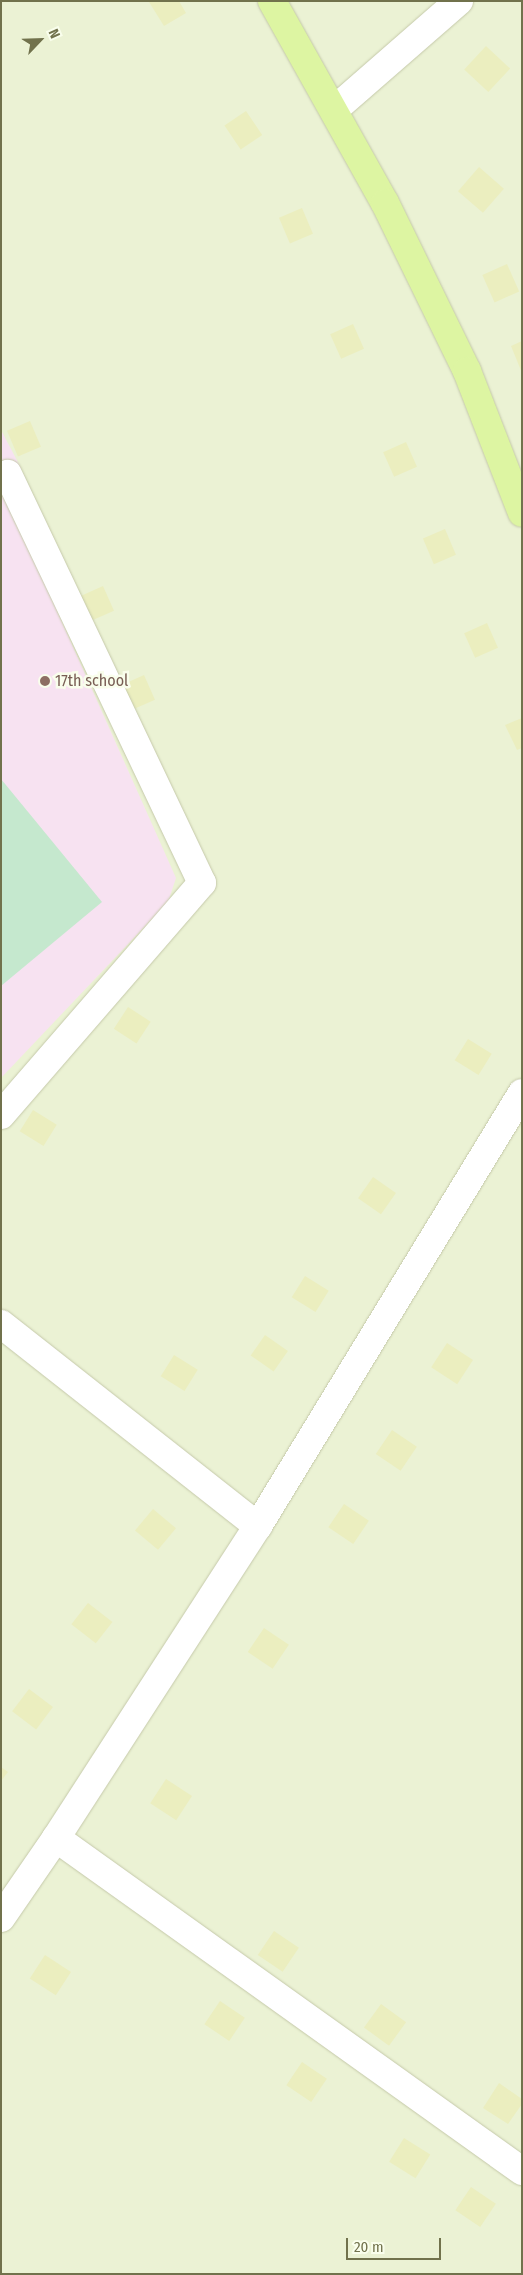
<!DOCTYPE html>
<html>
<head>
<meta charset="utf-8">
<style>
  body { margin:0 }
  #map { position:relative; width:523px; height:2275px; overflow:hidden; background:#f5fbe6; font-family:"Fira Sans Condensed",sans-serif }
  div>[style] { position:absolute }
  .residential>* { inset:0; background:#ebf2d4; transform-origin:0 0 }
  .education>* { inset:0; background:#f7e2f1 }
  .green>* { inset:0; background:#c5e8ce }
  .building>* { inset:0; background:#ebeebf; transform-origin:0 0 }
  .roads { filter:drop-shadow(0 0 1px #c5c9aa) drop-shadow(0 0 1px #c5c9aa) }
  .minor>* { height:28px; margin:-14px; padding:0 14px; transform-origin:14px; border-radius:14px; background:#fff }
  .major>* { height:28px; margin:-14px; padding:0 14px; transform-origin:14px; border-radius:14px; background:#ddf5a2 }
  .dots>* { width:14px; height:14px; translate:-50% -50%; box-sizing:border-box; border:2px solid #f9feec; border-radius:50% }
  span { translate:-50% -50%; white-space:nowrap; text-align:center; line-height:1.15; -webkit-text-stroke:5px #f9feec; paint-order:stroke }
  .education-label { font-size:16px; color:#785e54 }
  .left { translate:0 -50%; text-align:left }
  .frame { position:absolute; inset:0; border:2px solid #71724c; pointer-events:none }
  .north { position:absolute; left:15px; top:15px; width:50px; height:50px; -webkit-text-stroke:4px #f9feec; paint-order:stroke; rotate:66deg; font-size:14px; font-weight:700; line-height:20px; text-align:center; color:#71724c }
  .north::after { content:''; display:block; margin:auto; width:18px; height:22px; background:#71724c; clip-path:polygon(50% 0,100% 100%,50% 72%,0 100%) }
  .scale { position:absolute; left:346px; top:2238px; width:95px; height:22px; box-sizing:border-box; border:2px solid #71724c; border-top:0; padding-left:6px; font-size:15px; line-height:18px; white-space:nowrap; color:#71724c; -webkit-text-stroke:4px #f9feec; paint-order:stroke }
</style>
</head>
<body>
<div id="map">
  <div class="residential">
    <div style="left:1px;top:1px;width:521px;height:2273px"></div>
  </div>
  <div class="education">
    <div style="clip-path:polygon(1px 430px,21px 468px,1px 477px)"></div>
    <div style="clip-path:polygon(1px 485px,176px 878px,168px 902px,1px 1078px)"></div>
  </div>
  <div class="green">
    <div style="clip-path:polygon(1px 779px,102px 902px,1px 986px)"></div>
  </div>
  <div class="building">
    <div style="clip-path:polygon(179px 1px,186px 13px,164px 26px,149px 2px)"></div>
    <div style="left:486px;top:46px;width:33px;height:32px;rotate:43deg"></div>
    <div style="left:246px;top:111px;width:29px;height:26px;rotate:56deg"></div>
    <div style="left:479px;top:167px;width:33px;height:32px;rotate:41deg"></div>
    <div style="left:302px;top:208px;width:28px;height:25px;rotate:67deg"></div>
    <div style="left:507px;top:264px;width:30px;height:27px;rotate:66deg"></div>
    <div style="left:353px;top:324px;width:27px;height:25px;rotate:66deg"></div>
    <div style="clip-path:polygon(522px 341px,522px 373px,511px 346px)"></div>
    <div style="left:30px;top:421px;width:28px;height:25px;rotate:67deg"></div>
    <div style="left:406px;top:442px;width:27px;height:25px;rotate:66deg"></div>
    <div style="left:445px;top:529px;width:28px;height:24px;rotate:67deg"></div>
    <div style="left:103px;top:586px;width:27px;height:25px;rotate:66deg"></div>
    <div style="left:487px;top:623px;width:27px;height:25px;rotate:66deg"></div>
    <div style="left:144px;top:675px;width:27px;height:25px;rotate:66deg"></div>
    <div style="clip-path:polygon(522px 718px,522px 748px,517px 750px,505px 725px)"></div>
    <div style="left:128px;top:1007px;width:27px;height:26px;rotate:33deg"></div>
    <div style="left:468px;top:1039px;width:28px;height:25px;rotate:32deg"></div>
    <div style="left:33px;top:1110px;width:28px;height:25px;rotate:32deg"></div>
    <div style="left:373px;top:1177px;width:28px;height:26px;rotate:35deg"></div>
    <div style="left:305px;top:1276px;width:28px;height:25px;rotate:32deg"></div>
    <div style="left:265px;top:1335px;width:28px;height:25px;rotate:35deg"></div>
    <div style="left:447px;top:1343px;width:31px;height:29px;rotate:33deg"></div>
    <div style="left:174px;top:1355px;width:28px;height:25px;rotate:32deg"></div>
    <div style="left:392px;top:1430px;width:30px;height:29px;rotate:34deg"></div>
    <div style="left:344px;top:1504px;width:30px;height:28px;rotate:34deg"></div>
    <div style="left:153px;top:1509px;width:30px;height:28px;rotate:40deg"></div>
    <div style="left:88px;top:1603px;width:31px;height:27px;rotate:38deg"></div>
    <div style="left:264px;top:1628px;width:30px;height:29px;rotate:34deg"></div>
    <div style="left:29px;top:1689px;width:30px;height:28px;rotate:37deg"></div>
    <div style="clip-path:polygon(1px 1767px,8px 1772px,1px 1781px)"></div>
    <div style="left:166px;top:1779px;width:31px;height:29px;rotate:33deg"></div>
    <div style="left:274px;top:1931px;width:30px;height:29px;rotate:34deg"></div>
    <div style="left:45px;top:1955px;width:31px;height:28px;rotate:33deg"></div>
    <div style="left:220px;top:2001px;width:30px;height:28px;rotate:34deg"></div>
    <div style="left:381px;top:2004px;width:31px;height:29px;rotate:36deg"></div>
    <div style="left:302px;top:2062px;width:30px;height:28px;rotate:34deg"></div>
    <div style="clip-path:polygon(499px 2083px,522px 2099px,522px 2104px,508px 2124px,483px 2108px)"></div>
    <div style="left:404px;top:2138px;width:31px;height:28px;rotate:32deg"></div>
    <div style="left:471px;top:2187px;width:30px;height:28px;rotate:34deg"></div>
  </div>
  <div class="roads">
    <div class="minor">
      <div style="left:334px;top:110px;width:166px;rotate:-41.1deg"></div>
      <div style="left:1px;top:1115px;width:307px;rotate:-49.1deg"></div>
      <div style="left:202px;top:883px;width:453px;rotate:-115.4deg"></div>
      <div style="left:1px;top:1324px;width:327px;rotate:38.2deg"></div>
      <div style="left:56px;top:1838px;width:573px;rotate:35.55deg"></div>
      <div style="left:1px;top:1918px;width:97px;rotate:-55.5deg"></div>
      <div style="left:56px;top:1838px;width:372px;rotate:-57.1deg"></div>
      <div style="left:258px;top:1526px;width:507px;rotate:-58.63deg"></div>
    </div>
    <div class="major">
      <div style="left:272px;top:1px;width:231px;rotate:60.8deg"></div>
      <div style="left:385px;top:203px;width:187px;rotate:64deg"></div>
      <div style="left:467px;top:371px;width:152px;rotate:68.8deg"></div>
    </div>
  </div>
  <div class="dots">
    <div style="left:45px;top:681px;background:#8d6e63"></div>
  </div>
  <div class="education-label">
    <span class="left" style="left:55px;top:681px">17th school</span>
  </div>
  <div class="frame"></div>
  <div class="north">N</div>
  <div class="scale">20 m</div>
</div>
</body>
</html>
